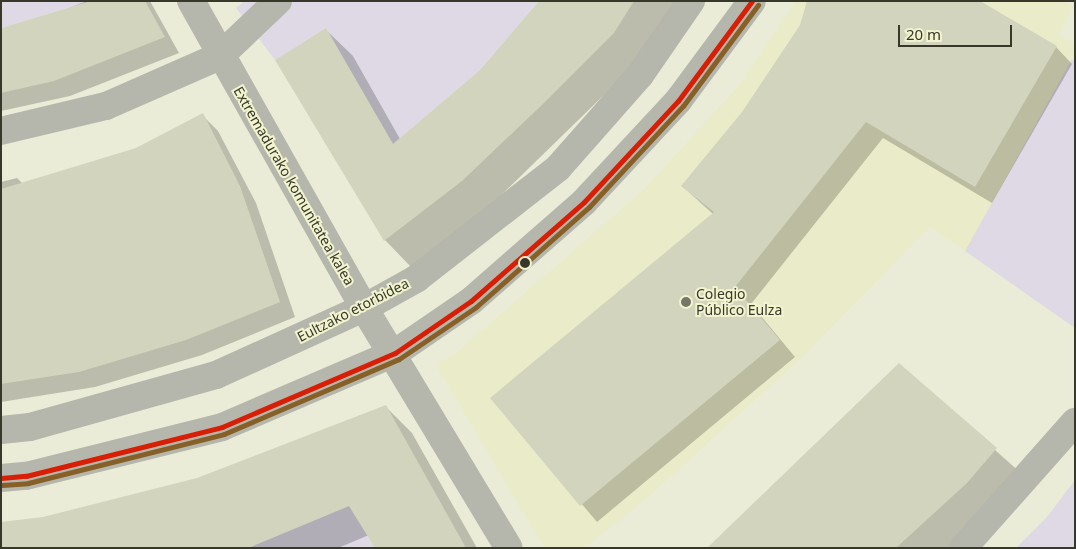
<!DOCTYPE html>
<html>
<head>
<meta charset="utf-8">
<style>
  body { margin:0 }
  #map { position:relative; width:1076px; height:549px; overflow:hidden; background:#eaecd7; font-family:"Noto Sans",sans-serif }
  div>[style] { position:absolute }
  .built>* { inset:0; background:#eaecc9 }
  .green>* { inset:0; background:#ded9e5 }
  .shadow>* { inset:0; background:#0003 }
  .building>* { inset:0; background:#d2d4bd }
  .minor>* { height:28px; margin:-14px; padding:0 14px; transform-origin:14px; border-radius:14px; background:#b6b7ac }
  .bus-1>* { height:5px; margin:-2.5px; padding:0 2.5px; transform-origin:2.5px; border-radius:2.5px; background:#d81e05 }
  .bus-2>* { height:5px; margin:-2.5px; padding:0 2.5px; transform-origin:2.5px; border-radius:2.5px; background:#876028 }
  .dots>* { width:14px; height:14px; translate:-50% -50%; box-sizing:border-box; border:2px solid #f2f4cf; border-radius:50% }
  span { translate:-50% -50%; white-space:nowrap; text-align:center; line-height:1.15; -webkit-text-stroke:4px #f2f4cf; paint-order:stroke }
  .street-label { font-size:14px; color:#373829 }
  .poi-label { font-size:14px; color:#373829 }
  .left { translate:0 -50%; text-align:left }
  .frame { position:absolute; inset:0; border:2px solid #373829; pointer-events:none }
  .scale { position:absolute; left:898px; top:25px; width:114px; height:22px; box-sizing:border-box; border:2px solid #373829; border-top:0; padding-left:6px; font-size:15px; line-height:18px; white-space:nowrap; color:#373829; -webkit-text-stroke:4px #f2f4cf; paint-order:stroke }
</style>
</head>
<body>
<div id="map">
  <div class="built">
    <div style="clip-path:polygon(795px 1px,1063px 1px,1073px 7px,1059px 34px,1075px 44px,1075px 54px,965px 251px,929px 227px,802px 358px,645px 500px,585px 548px,544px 548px,436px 365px,457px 352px,644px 189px,740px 84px)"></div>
  </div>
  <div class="green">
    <div style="clip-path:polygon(1px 1px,91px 1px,1px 28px)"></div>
    <div style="clip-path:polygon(245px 1px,539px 1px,480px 70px,393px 144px,326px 28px,275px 60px,236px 8px)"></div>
    <div style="clip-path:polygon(1072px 59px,1075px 61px,1075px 328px,965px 251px)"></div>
    <div style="clip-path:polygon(1075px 480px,1075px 548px,1016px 548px,1047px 517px)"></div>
    <div style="clip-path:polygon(349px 506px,375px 548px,248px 548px)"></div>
  </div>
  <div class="shadow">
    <div style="clip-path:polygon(87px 1px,150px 1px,179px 53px,70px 96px,1px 111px,1px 29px,31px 23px)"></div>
    <div style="clip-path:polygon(541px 1px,678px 1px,641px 59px,488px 208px,411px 267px,385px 240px,326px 30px,353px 56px,400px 139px,481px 71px)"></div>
    <div style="clip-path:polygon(801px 26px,1056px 47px,1072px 64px,992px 203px,883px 138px,751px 304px,795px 357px,597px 522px,492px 398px,713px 214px,682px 186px,743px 113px)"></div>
    <div style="clip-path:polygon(202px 115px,218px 131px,256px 203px,295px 317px,202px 355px,95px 387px,1px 402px,1px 182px,17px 178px,23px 184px,136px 149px)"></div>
    <div style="clip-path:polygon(899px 364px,1023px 475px,951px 548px,709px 548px)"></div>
    <div style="clip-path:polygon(386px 407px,412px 433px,477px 548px,377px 548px,369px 535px,338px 548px,1px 548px,43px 518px,198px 479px)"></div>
  </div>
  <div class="building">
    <div style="clip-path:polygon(91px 1px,145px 1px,165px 37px,54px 81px,1px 93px,1px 28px)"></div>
    <div style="clip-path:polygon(539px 1px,634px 1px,614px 33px,543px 104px,462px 181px,384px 241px,275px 60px,326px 28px,393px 144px,480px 70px)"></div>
    <div style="clip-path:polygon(807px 1px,980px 1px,1057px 46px,975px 187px,866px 122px,735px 287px,780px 340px,580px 506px,490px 398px,714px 212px,681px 186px,742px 112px,800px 25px)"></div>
    <div style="clip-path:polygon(203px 113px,240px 186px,280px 302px,186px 340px,79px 372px,1px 384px,1px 189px,136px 148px)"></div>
    <div style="clip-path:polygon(899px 363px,997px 448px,967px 483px,896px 548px,707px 548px)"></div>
    <div style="clip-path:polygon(386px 405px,466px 548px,375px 548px,349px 506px,248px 548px,1px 548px,1px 522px,43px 517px,197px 478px)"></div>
  </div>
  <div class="minor">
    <div style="left:191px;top:1px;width:352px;rotate:60.6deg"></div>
    <div style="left:364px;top:308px;width:280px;rotate:58.9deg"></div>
    <div style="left:1px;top:131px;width:108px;rotate:-13.4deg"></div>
    <div style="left:106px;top:106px;width:124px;rotate:-23.7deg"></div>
    <div style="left:220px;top:56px;width:80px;rotate:-43.5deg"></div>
    <div style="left:1px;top:430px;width:29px;rotate:-6deg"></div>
    <div style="left:30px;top:427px;width:193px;rotate:-15.6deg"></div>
    <div style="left:216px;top:375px;width:162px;rotate:-24.4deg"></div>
    <div style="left:364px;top:308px;width:60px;rotate:-29.1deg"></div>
    <div style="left:416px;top:279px;width:180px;rotate:-38deg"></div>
    <div style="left:558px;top:168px;width:124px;rotate:-48.6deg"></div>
    <div style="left:640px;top:75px;width:90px;rotate:-55.4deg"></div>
    <div style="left:1px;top:478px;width:25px;rotate:-5deg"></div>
    <div style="left:26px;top:476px;width:202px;rotate:-14deg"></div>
    <div style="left:222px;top:427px;width:188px;rotate:-23.2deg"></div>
    <div style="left:395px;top:353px;width:92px;rotate:-34.4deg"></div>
    <div style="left:471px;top:301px;width:150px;rotate:-41.2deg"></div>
    <div style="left:584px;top:202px;width:138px;rotate:-47.1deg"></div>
    <div style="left:678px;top:101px;width:124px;rotate:-53.5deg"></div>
    <div style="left:963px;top:548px;width:169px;rotate:-48.4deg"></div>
  </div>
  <div class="bus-1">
    <div style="left:1px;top:478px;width:25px;rotate:-5deg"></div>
    <div style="left:26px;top:476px;width:202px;rotate:-14deg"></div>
    <div style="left:222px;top:427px;width:188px;rotate:-23.2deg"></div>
    <div style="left:395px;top:353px;width:92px;rotate:-34.4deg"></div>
    <div style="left:471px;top:301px;width:150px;rotate:-41.2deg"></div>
    <div style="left:584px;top:202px;width:138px;rotate:-47.1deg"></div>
    <div style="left:678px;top:101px;width:124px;rotate:-53.5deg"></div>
  </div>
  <div class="bus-2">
    <div style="left:2px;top:485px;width:26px;rotate:-4deg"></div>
    <div style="left:28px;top:483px;width:202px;rotate:-14deg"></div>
    <div style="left:224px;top:434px;width:190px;rotate:-23.2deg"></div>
    <div style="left:399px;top:359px;width:93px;rotate:-34deg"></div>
    <div style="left:476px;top:307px;width:151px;rotate:-41.5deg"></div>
    <div style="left:589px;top:207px;width:138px;rotate:-47.1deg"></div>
    <div style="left:683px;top:106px;width:126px;rotate:-53.4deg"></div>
  </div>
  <div class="dots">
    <div style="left:525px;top:263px;background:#373829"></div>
    <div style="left:686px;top:302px;background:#767766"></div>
  </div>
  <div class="street-label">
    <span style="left:294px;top:186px;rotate:60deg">Extremadurako komunitatea kalea</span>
    <span style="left:353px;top:310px;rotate:-27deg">Eultzako etorbidea</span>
  </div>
  <div class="poi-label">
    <span class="left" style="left:696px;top:302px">Colegio<br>Público Eulza</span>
  </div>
  <div class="frame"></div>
  <div class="scale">20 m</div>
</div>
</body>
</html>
